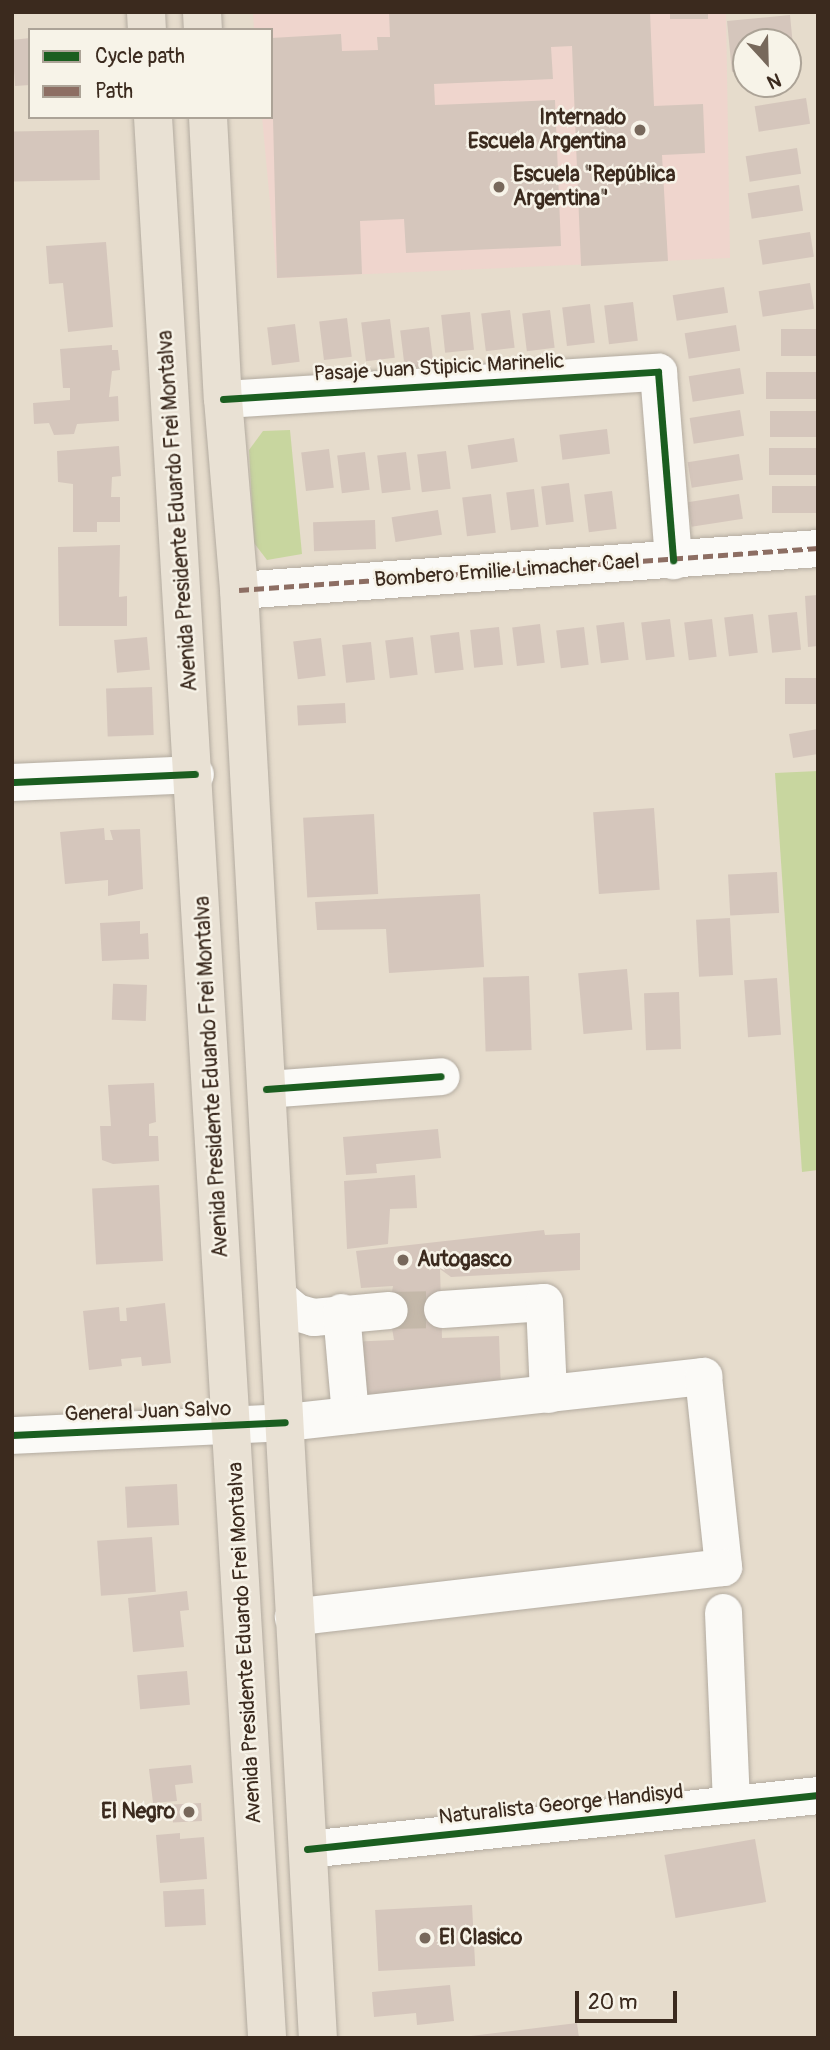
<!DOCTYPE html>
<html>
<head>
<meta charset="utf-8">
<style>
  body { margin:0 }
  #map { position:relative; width:830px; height:2050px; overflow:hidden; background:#e6dccc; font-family:Pangolin,sans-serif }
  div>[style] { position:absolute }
  .built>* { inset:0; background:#efd5cd }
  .green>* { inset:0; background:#c8d69f }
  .building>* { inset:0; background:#d5c6bc; transform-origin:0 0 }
  .minor-tunnel>* { height:37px; margin-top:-18.5px; transform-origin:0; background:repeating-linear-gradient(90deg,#c4b8a9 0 37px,transparent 0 55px) }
  .roads { filter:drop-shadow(0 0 2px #b3aba0) drop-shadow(0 0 2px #b3aba0) }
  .minor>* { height:37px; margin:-18.5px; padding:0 18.5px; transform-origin:18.5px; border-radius:18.5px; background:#fbfaf7 }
  .major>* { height:38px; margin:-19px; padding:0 19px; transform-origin:19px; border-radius:19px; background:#e9e1d4 }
  .quiet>* { height:5px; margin-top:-2.5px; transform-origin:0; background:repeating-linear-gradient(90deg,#8d6e63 0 10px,transparent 0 15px) }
  .cycleway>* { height:7px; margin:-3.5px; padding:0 3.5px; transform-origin:3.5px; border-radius:3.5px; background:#1b5e20 }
  .dots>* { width:19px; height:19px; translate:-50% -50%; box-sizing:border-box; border:4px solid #f7f3e8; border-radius:50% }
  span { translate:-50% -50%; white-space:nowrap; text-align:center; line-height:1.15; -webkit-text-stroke:5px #f7f3e8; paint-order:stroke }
  .poi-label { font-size:21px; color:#3b2a1e; font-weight:700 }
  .right { translate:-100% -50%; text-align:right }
  .left { translate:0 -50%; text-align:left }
  .street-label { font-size:21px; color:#3b2a1e }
  .frame { position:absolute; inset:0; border:14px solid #3b2a1e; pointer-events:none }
  .legend { position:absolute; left:28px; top:28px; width:245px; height:91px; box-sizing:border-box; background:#f7f3e8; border:2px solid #aca397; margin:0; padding:9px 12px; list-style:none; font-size:21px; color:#3b2a1e }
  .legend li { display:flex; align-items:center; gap:14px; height:35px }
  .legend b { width:35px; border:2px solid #aca397 }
  .north { position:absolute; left:732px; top:28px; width:70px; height:70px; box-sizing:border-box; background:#f7f3e8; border:2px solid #aca397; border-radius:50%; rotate:158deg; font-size:19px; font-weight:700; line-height:28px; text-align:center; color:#3b2a1e }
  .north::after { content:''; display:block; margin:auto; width:24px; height:32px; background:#77685b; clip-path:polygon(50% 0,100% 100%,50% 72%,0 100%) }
  .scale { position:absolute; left:575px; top:1991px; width:102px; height:32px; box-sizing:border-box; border:4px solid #3b2a1e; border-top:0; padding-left:9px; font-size:21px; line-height:24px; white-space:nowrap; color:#3b2a1e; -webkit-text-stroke:5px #f7f3e8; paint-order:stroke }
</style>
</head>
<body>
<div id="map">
  <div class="built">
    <div style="clip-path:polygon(253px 12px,726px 12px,730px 258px,277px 278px,262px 117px,271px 117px,271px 30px,254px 30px)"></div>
  </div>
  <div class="green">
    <div style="clip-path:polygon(290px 430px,302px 554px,267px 560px,254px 543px,249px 450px,263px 431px)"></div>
    <div style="clip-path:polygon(818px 771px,818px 1170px,802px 1172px,775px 773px)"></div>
  </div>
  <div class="building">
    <div style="clip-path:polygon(389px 12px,650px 12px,654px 106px,703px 104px,705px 153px,662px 155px,668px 261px,581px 266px,572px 46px,551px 47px,553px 79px,434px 84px,435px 105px,555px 100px,561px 246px,406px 253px,404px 219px,360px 221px,362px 274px,277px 278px,271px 38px,341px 34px,342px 51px,378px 50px,377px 37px,390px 37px)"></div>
    <div style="left:670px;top:12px;width:38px;height:7px"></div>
    <div style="clip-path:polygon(790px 15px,795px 66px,788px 67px,788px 42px,746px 42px,746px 71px,732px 72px,727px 21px)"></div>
    <div style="clip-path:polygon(30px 38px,30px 85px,15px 86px,12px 40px)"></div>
    <div style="left:806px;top:98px;width:26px;height:52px;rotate:81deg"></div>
    <div style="left:99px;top:130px;width:50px;height:87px;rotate:89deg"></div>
    <div style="left:797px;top:148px;width:26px;height:52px;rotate:81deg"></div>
    <div style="left:799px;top:185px;width:26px;height:52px;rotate:81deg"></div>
    <div style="left:810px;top:232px;width:25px;height:52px;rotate:81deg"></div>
    <div style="clip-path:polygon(106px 242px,113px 327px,68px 332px,63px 283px,49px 284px,46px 246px)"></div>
    <div style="left:810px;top:283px;width:26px;height:52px;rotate:81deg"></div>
    <div style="left:724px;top:287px;width:26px;height:52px;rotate:81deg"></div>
    <div style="left:633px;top:302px;width:39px;height:29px;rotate:83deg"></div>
    <div style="left:590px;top:304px;width:39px;height:28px;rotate:83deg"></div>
    <div style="left:510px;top:310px;width:38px;height:29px;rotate:83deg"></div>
    <div style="left:550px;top:310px;width:38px;height:28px;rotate:83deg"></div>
    <div style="left:470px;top:312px;width:38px;height:29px;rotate:84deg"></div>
    <div style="left:347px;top:318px;width:39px;height:28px;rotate:83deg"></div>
    <div style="left:390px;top:319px;width:39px;height:29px;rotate:83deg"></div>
    <div style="left:295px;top:324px;width:38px;height:28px;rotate:83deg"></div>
    <div style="left:736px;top:325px;width:26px;height:52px;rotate:81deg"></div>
    <div style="left:429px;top:327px;width:38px;height:29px;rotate:83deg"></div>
    <div style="left:818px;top:329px;width:27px;height:37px;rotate:90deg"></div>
    <div style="clip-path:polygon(112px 345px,112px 350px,118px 350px,120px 370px,112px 371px,109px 397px,118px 396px,119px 421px,77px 424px,74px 434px,54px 435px,49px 423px,34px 424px,33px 403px,70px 400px,70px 388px,63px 388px,60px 349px)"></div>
    <div style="left:740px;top:368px;width:26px;height:52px;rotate:81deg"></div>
    <div style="left:818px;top:372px;width:27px;height:52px;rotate:90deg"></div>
    <div style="left:740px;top:410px;width:26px;height:51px;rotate:81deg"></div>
    <div style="left:818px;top:411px;width:26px;height:48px;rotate:90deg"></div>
    <div style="left:607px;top:429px;width:25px;height:48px;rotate:83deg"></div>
    <div style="left:514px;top:438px;width:24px;height:47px;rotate:81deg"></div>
    <div style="clip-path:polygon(119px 446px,121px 476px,112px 477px,111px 497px,120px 497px,120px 522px,97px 522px,97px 532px,73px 532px,73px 484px,58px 482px,57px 451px)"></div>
    <div style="left:818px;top:448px;width:27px;height:49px;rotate:90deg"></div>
    <div style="left:329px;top:449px;width:39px;height:28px;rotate:83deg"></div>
    <div style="left:446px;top:451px;width:38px;height:29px;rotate:83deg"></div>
    <div style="left:365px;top:452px;width:38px;height:28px;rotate:83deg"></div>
    <div style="left:406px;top:452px;width:38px;height:29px;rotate:83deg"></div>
    <div style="left:739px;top:454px;width:26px;height:52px;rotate:81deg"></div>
    <div style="left:569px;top:483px;width:39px;height:28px;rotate:83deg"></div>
    <div style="left:818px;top:486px;width:27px;height:46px;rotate:90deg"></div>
    <div style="left:534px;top:489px;width:38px;height:28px;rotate:83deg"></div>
    <div style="left:612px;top:491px;width:38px;height:28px;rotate:83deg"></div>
    <div style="left:491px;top:494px;width:39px;height:29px;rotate:83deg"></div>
    <div style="left:739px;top:494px;width:25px;height:52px;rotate:81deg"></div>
    <div style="left:438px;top:510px;width:25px;height:47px;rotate:81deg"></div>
    <div style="left:375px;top:520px;width:29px;height:62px;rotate:88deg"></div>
    <div style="clip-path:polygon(120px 545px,119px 597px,127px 596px,127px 626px,59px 626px,58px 547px)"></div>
    <div style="clip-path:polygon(818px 595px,818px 646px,808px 647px,805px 596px)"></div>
    <div style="left:797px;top:612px;width:38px;height:29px;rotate:84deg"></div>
    <div style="left:753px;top:614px;width:39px;height:29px;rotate:83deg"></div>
    <div style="left:670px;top:619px;width:38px;height:29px;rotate:83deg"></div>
    <div style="left:712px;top:619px;width:38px;height:28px;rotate:83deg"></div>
    <div style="left:624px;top:622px;width:38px;height:28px;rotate:83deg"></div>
    <div style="left:540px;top:624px;width:39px;height:28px;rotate:83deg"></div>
    <div style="left:499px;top:627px;width:38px;height:29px;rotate:84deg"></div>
    <div style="left:584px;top:627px;width:38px;height:28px;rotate:83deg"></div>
    <div style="left:459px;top:632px;width:38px;height:29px;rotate:83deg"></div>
    <div style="left:147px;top:637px;width:33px;height:33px;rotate:85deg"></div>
    <div style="left:413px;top:637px;width:38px;height:28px;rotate:83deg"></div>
    <div style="left:321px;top:638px;width:38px;height:28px;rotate:83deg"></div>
    <div style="left:371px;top:642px;width:38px;height:29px;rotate:84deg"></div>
    <div style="left:818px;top:678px;width:26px;height:33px;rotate:90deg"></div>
    <div style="left:152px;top:687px;width:48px;height:46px;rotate:88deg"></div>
    <div style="left:345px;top:703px;width:20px;height:48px;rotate:87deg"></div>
    <div style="clip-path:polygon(818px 729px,818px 754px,793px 758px,789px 734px)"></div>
    <div style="left:654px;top:808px;width:82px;height:61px;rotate:86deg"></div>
    <div style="left:374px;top:814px;width:80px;height:71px;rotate:87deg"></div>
    <div style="clip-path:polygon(104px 828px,105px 840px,113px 840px,110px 830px,140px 829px,143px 889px,108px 896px,108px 880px,65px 884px,60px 832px)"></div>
    <div style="left:777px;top:872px;width:41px;height:49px;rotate:87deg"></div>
    <div style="clip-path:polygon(480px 894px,484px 967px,389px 973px,386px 929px,317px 930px,315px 902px)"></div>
    <div style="left:730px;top:918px;width:57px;height:34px;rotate:87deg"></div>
    <div style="clip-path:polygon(140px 921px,140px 934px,148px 933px,149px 959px,102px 961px,100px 923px)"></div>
    <div style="left:627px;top:969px;width:61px;height:49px;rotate:85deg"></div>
    <div style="left:529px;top:976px;width:74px;height:46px;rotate:88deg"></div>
    <div style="left:777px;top:978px;width:57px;height:33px;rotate:86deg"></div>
    <div style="left:147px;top:985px;width:36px;height:34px;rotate:92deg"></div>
    <div style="left:679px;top:992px;width:57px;height:35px;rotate:88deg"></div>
    <div style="clip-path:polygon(154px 1083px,156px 1122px,149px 1124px,149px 1136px,158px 1136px,159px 1161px,113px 1164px,102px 1160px,100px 1126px,111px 1126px,108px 1085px)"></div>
    <div style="clip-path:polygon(438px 1129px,441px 1158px,376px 1164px,377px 1173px,346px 1175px,343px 1137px)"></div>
    <div style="clip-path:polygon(415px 1175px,417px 1208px,390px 1209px,388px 1244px,347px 1249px,344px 1181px)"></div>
    <div style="left:159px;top:1185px;width:76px;height:67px;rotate:87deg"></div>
    <div style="clip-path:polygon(544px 1230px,545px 1235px,580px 1233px,580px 1270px,451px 1277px,440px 1269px,442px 1338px,499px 1336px,501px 1390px,350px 1396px,348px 1342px,394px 1340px,389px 1310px,393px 1286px,361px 1288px,356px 1251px)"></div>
    <div style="clip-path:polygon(165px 1303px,171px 1363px,142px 1366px,141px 1357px,121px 1359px,122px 1366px,89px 1370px,83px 1311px,119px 1307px,120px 1321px,127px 1321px,126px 1308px)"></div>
    <div style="left:177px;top:1484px;width:41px;height:52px;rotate:87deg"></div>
    <div style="left:152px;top:1537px;width:55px;height:55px;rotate:86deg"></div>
    <div style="clip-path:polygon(187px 1591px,189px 1610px,180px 1611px,184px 1647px,133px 1652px,128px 1598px)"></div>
    <div style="left:187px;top:1671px;width:34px;height:50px;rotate:85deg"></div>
    <div style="clip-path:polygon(191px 1765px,193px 1783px,175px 1785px,177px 1801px,153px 1803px,149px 1769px)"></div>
    <div style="left:201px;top:1803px;width:18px;height:29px;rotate:87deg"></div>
    <div style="clip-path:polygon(180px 1833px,180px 1839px,204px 1837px,207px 1879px,160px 1883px,156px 1835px)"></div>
    <div style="left:755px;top:1839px;width:64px;height:92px;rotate:80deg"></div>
    <div style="left:204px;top:1889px;width:36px;height:41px;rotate:87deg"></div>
    <div style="left:472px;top:1905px;width:61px;height:97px;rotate:87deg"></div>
    <div style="clip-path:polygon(450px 1985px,454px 2021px,417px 2025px,416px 2013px,374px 2017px,372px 1992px)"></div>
    <div style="clip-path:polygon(577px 2023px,579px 2038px,471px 2038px,471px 2036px)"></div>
  </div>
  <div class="minor-tunnel">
    <div style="left:389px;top:1310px;width:53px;rotate:-1.1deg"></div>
  </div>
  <div class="roads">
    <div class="minor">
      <div style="left:223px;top:399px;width:436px;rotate:-3.6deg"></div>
      <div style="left:658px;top:372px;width:189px;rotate:85.4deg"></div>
      <div style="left:239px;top:590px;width:581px;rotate:-4.15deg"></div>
      <div style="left:12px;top:782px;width:183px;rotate:-2.5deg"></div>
      <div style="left:266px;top:1089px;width:175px;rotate:-4.2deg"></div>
      <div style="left:278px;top:1297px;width:23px;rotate:40deg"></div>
      <div style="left:296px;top:1312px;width:18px;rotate:16deg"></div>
      <div style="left:313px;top:1317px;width:76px;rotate:-5.3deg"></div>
      <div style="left:442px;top:1309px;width:102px;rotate:-3.9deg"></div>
      <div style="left:544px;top:1302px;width:92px;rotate:87.5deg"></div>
      <div style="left:341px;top:1312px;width:103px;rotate:85deg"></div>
      <div style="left:12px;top:1435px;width:273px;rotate:-2.7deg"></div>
      <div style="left:285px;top:1422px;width:421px;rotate:-6.3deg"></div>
      <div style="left:703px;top:1376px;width:192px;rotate:84deg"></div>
      <div style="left:723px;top:1567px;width:433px;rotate:173.4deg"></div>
      <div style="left:723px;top:1612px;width:192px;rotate:87.6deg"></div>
      <div style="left:307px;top:1849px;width:514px;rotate:-6.03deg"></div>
    </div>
    <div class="major">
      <div style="left:146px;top:12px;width:18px;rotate:87deg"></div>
      <div style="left:202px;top:12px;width:18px;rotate:87deg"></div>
      <div style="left:153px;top:117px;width:1924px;rotate:86.6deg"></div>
      <div style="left:208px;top:117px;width:282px;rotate:87deg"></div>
      <div style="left:223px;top:399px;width:192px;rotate:85.2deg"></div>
      <div style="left:239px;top:590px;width:1450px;rotate:86.88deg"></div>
    </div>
  </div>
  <div class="quiet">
    <div style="left:239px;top:590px;width:581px;rotate:-4.15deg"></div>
  </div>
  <div class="cycleway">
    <div style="left:223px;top:399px;width:436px;rotate:-3.6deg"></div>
    <div style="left:658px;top:372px;width:189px;rotate:85.4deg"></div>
    <div style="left:12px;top:782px;width:183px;rotate:-2.5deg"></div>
    <div style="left:266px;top:1089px;width:175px;rotate:-4.2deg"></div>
    <div style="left:12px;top:1435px;width:273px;rotate:-2.7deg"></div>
    <div style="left:307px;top:1849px;width:514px;rotate:-6.03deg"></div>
  </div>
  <div class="dots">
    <div style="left:640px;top:130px;background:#77685b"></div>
    <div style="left:499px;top:187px;background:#77685b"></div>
    <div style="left:403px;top:1260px;background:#77685b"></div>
    <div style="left:189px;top:1812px;background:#77685b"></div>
    <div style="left:425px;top:1938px;background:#77685b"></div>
  </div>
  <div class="poi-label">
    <span class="right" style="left:626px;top:130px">Internado<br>Escuela Argentina</span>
    <span class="left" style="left:513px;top:187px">Escuela "República<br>Argentina"</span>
    <span class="left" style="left:417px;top:1260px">Autogasco</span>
    <span class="right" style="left:175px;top:1812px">El Negro</span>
    <span class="left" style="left:439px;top:1938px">El Clasico</span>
  </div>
  <div class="street-label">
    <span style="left:439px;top:368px;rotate:-3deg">Pasaje Juan Stipicic Marinelic</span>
    <span style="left:178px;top:511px;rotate:-94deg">Avenida Presidente Eduardo Frei Montalva</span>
    <span style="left:507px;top:571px;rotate:-4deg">Bombero Emilie Limacher Cael</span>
    <span style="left:212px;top:1077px;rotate:-93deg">Avenida Presidente Eduardo Frei Montalva</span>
    <span style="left:148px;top:1412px;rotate:-2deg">General Juan Salvo</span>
    <span style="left:245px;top:1643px;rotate:-93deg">Avenida Presidente Eduardo Frei Montalva</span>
    <span style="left:561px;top:1805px;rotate:-6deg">Naturalista George Handisyd</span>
  </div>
  <div class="frame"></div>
  <ul class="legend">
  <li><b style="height:9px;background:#1b5e20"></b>Cycle path</li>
  <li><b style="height:9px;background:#8d6e63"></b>Path</li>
  </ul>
  <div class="north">N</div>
  <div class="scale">20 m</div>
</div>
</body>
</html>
